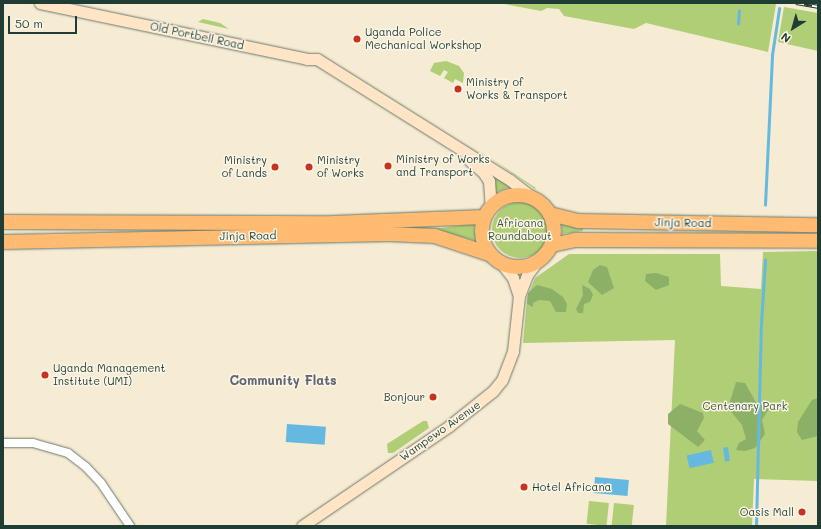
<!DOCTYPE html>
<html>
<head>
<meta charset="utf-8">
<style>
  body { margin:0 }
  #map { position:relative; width:821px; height:529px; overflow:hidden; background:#f6ebd3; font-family:Mali,sans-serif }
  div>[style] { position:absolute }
  .green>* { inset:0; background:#b0ce75; transform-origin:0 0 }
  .round { border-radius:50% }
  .forest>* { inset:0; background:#8cb166 }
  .water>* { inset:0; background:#65b9e1; transform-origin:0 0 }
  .stream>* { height:2.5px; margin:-1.25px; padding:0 1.25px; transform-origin:1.25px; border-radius:1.25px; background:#65b9e1 }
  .roads { filter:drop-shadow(0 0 1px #6a7a6c) drop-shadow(0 0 1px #6a7a6c) }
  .street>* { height:8px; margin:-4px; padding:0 4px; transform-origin:4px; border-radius:4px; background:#fff }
  .secondary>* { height:11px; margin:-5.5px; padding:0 5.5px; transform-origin:5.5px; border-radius:5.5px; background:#ffe4c6 }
  .highway>* { height:14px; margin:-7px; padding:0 7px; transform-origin:7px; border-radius:7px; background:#febb71 }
  .highway>.ring { margin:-7px; padding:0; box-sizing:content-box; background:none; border:14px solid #febb71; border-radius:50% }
  .rail>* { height:4px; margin-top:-2px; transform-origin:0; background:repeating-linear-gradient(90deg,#fcf5e5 0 8px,#1f3d34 0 16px); box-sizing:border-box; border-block:1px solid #1f3d34 }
  .dots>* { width:11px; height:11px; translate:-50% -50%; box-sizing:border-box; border:2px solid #fcf5e5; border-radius:50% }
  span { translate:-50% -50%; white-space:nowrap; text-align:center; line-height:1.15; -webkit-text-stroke:3px #fcf5e5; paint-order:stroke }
  .poi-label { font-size:11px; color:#1f3d34 }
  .left { translate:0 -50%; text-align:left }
  .right { translate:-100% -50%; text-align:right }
  .street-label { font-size:11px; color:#1f3d34 }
  .park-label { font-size:11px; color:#3c5a41 }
  .quarter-label { font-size:13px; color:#606670; font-weight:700 }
  .frame { position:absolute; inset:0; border:4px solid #1f3d34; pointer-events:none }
  .north { position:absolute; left:773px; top:8px; width:40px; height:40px; -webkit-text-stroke:3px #fcf5e5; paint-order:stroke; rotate:217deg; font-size:11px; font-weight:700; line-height:16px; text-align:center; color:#1f3d34 }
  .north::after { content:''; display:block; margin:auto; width:14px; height:18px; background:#1f3d34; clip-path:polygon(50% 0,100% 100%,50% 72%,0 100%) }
  .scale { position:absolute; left:8px; top:16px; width:69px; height:18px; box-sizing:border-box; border:2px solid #1f3d34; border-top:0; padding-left:5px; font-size:12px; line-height:14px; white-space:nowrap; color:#1f3d34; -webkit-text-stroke:3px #fcf5e5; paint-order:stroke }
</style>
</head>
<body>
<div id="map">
  <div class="green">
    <div style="clip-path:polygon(499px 3px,769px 3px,776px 4px,768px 52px,646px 23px,634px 29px,564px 16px,559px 9px,547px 8px,541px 11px)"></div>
    <div style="clip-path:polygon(784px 7px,818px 13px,818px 51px,778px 42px)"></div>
    <div style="clip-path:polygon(203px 19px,220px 23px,229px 29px,198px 22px)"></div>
    <div style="clip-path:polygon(446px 61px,459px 66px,464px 73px,463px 83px,455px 79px,453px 83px,444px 78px,448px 72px,444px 70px,440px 76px,430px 71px,434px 63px)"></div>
    <div style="clip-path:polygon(478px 150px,536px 188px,535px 189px,499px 164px)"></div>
    <div style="clip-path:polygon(490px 172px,510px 187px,496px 192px,495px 181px)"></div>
    <div class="round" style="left:492px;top:202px;width:56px;height:56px"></div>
    <div style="clip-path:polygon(476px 223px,474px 228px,476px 241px,434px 229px)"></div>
    <div style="clip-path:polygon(562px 224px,583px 228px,583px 231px,562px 234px)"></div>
    <div style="clip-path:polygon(818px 251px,818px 481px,754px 479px,752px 526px,666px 526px,675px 340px,523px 343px,527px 298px,535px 278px,569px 254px,720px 254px,721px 286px,761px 289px,763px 252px)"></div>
    <div style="clip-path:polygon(423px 421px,427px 421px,429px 428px,393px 453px,388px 453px,387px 444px)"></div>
    <div style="left:589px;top:501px;width:20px;height:23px;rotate:6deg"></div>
    <div style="left:614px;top:503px;width:20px;height:23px;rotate:6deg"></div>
  </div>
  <div class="forest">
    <div style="clip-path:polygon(600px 265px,607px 267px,614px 288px,602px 295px,588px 282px,593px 270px)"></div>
    <div style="clip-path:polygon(656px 273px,669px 277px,669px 285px,656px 290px,645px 281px,646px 274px)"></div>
    <div style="clip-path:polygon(537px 285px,552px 289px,563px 297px,567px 304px,566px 312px,556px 312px,550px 301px,539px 300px,533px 303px,533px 307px,527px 304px,528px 293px)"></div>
    <div style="clip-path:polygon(582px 285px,590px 289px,593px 295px,590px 302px,584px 304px,583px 313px,578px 313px,576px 309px,583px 295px)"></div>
    <div style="clip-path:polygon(736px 382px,745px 383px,757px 404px,770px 407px,762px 420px,765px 434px,755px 448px,745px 451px,736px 450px,739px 443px,746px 439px,742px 425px,728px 408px)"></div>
    <div style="clip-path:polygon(818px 398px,818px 436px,802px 440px,797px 432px,798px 422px,812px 400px)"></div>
    <div style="clip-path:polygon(680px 404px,703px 413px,704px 418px,697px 431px,705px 440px,698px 447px,668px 424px,668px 414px)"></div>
  </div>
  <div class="water">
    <div style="left:287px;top:424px;width:39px;height:18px;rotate:4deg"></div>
    <div style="left:728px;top:447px;width:14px;height:5px;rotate:82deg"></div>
    <div style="left:711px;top:450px;width:13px;height:25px;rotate:77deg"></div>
    <div style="left:595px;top:477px;width:34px;height:16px;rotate:5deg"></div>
  </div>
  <div class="stream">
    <div style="left:738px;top:24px;width:13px;rotate:-86deg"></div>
    <div style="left:765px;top:205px;width:150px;rotate:-87.3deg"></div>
    <div style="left:772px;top:55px;width:47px;rotate:-81.3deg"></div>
    <div style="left:756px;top:526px;width:202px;rotate:-88.6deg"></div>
    <div style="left:761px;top:324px;width:64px;rotate:-86.4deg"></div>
  </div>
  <div class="roads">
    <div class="street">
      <div style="left:3px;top:443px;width:30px"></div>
      <div style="left:33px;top:443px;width:36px;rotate:16deg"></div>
      <div style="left:68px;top:453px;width:23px;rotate:38deg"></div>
      <div style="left:86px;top:467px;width:22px;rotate:47deg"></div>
      <div style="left:101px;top:483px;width:52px;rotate:56deg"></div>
    </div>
    <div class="secondary">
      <div style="left:40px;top:3px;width:273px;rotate:11.8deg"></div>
      <div style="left:307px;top:59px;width:10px"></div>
      <div style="left:317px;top:59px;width:228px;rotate:32.1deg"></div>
      <div style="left:510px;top:180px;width:29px;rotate:38deg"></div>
      <div style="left:470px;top:161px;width:17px;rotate:40deg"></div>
      <div style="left:483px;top:172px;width:11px;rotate:56deg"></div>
      <div style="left:489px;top:181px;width:26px;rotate:86deg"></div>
      <div style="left:502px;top:264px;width:18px;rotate:52deg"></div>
      <div style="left:513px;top:278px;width:19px;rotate:72deg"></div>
      <div style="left:302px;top:526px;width:178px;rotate:-34.2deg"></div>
      <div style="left:449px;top:426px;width:56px;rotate:-38.5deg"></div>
      <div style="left:493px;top:391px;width:14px;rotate:-51deg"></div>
      <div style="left:502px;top:380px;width:31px;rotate:-69deg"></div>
      <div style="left:513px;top:351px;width:55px;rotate:-83.8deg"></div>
      <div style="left:519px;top:296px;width:22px;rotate:-69deg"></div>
      <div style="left:527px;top:275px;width:15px;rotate:-53deg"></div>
    </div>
    <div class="highway">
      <div class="ring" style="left:482px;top:195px;width:58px;height:58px"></div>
      <div style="left:550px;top:214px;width:29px;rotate:14deg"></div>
      <div style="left:578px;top:221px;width:240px;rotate:1deg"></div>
      <div style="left:3px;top:222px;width:330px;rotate:0.2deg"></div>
      <div style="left:333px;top:223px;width:151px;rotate:-2.3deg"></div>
      <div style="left:3px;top:242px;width:386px;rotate:-1.2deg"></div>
      <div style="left:389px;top:234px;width:46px;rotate:2.5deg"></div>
      <div style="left:435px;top:236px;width:57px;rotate:18.4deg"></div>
      <div style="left:552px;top:245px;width:24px;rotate:-12deg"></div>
      <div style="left:575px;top:240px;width:243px;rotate:0.2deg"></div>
    </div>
  </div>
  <div class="rail">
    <div style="left:796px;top:3px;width:22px;rotate:10deg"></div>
  </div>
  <div class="dots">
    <div style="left:357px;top:39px;background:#c8321e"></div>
    <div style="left:458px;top:89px;background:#c8321e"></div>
    <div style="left:388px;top:166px;background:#c8321e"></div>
    <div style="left:275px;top:167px;background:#c8321e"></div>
    <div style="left:309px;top:167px;background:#c8321e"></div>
    <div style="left:45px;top:375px;background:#c8321e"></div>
    <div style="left:433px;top:397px;background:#c8321e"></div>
    <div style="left:524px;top:487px;background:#c8321e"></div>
    <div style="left:802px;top:512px;background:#c8321e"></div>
  </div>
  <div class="poi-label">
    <span class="left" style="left:365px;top:39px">Uganda Police<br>Mechanical Workshop</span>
    <span class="left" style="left:466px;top:89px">Ministry of<br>Works &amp; Transport</span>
    <span class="left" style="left:396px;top:166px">Ministry of Works<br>and Transport</span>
    <span class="right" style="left:267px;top:167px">Ministry<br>of Lands</span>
    <span class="left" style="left:317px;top:167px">Ministry<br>of Works</span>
    <span class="left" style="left:53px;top:375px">Uganda Management<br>Institute (UMI)</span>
    <span class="right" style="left:425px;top:397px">Bonjour</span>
    <span class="left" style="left:532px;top:487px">Hotel Africana</span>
    <span class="right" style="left:794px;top:512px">Oasis Mall</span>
  </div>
  <div class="street-label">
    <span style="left:197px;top:36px;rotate:12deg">Old Portbell Road</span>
    <span style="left:683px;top:223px;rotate:1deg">Jinja Road</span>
    <span style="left:248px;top:236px;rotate:-1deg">Jinja Road</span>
    <span style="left:440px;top:431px;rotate:-35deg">Wampewo Avenue</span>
  </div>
  <div class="park-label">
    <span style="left:520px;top:230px">Africana<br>Roundabout</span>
    <span style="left:745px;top:406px">Centenary Park</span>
  </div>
  <div class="quarter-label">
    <span style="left:283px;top:380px">Community Flats</span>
  </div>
  <div class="frame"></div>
  <div class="north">N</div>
  <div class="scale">50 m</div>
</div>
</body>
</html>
